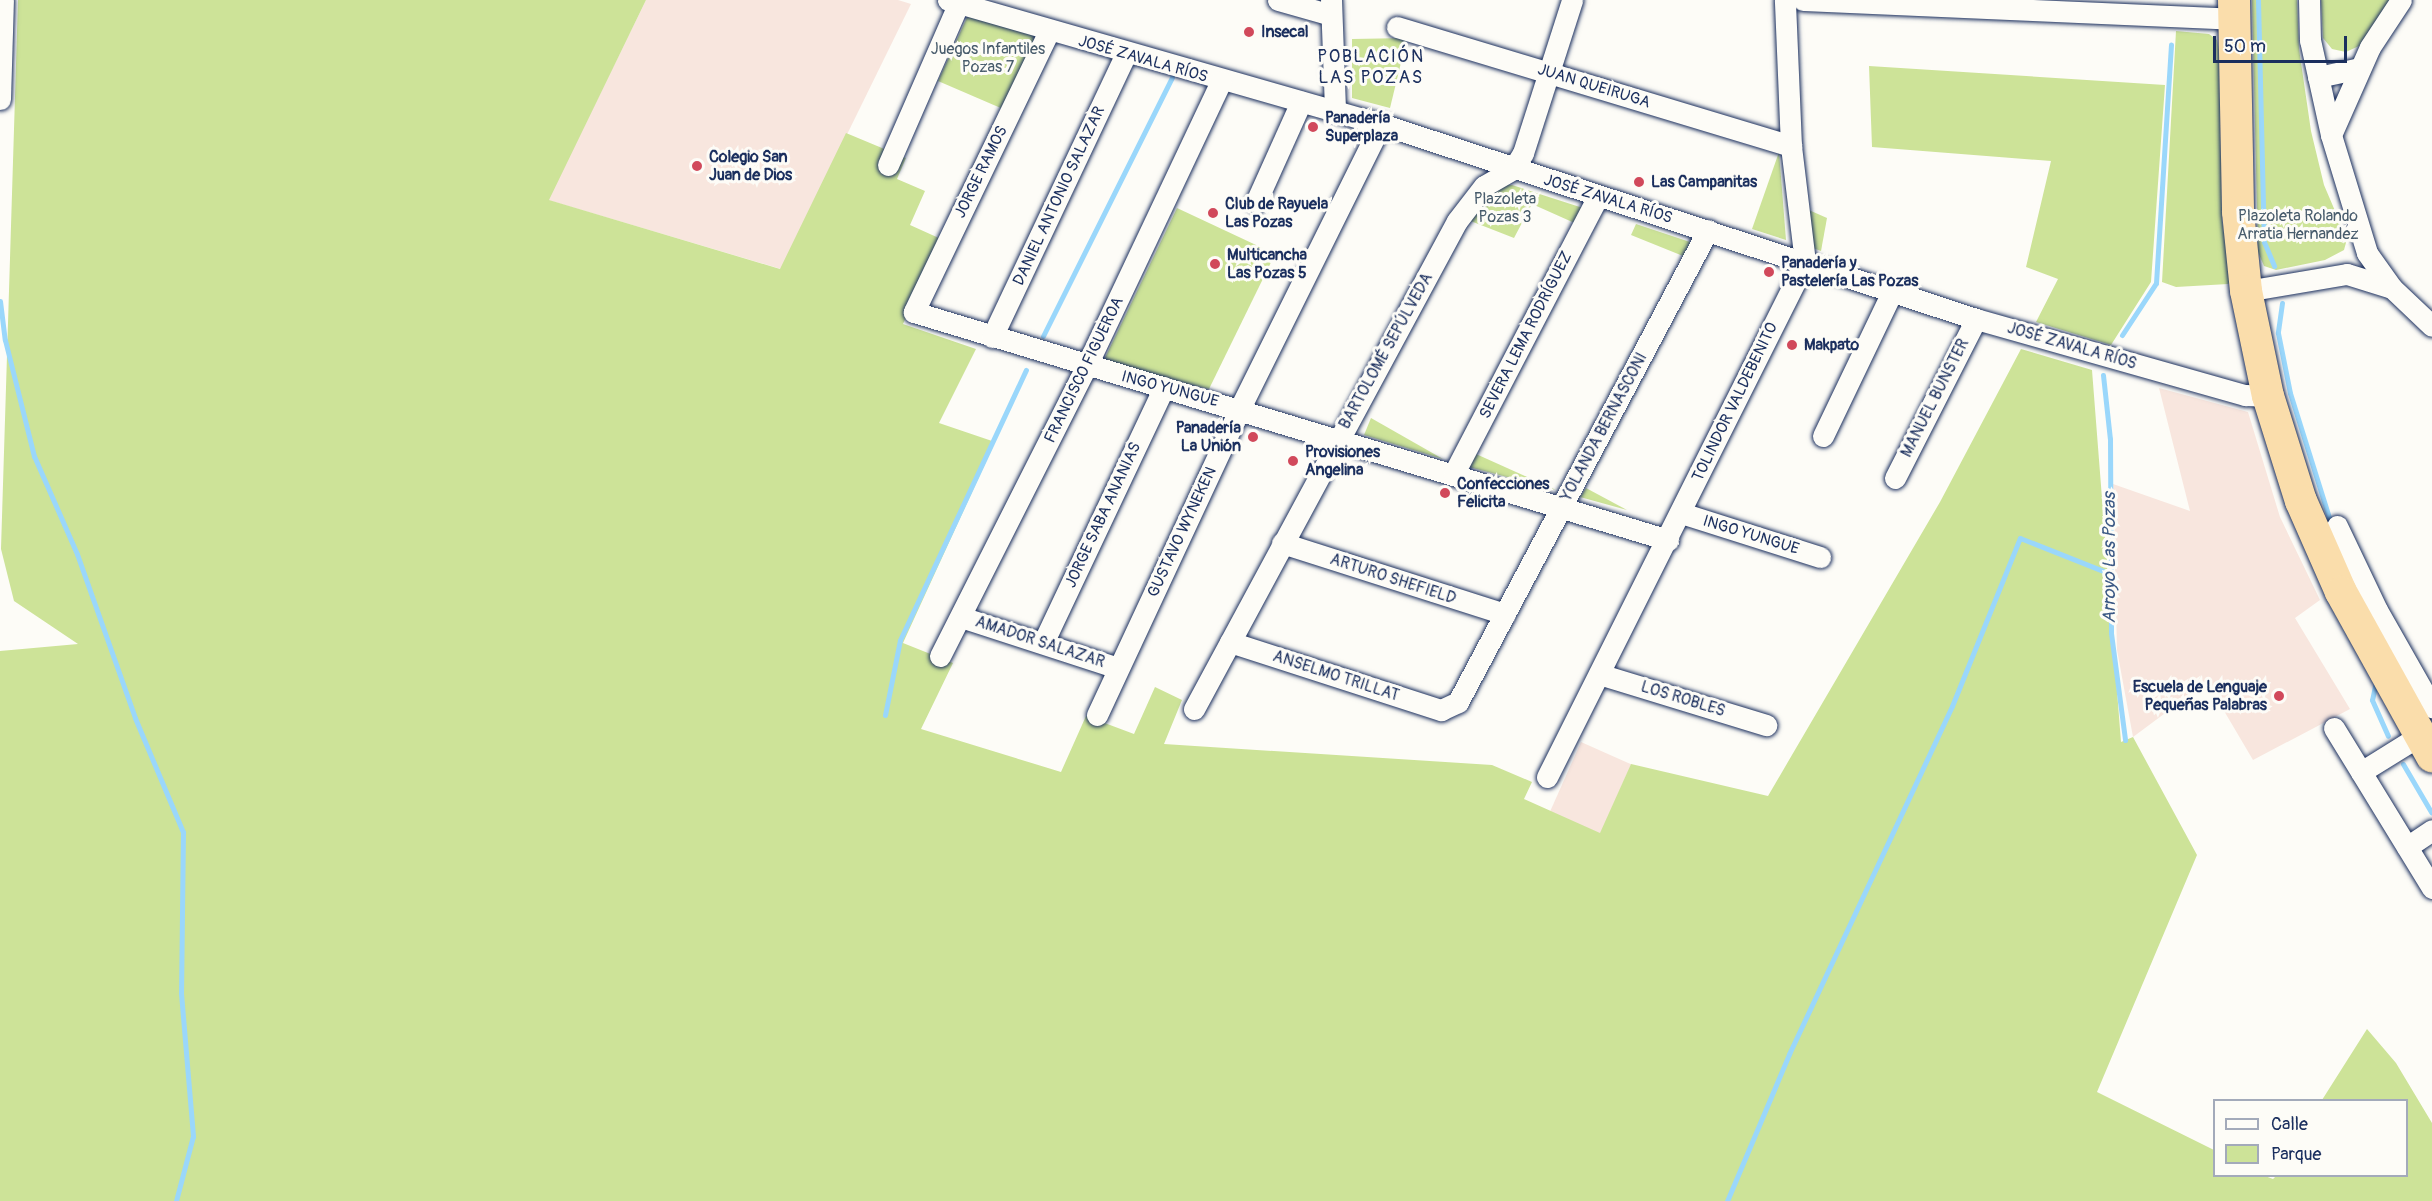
<!DOCTYPE html>
<html>
<head>
<meta charset="utf-8">
<style>
  body { margin:0 }
  #map { position:relative; width:2432px; height:1201px; overflow:hidden; background:#fdfcf7; font-family:Pangolin,sans-serif }
  div>[style] { position:absolute }
  .built>* { inset:0; background:#f8e6de; transform-origin:0 0 }
  .green>* { inset:0; background:#cde398 }
  .stream>* { height:5px; margin:-2.5px; padding:0 2.5px; transform-origin:2.5px; border-radius:2.5px; background:#9ad7fb }
  .roads { filter:drop-shadow(0 0 2px #1b2f5e) drop-shadow(0 0 2px #1b2f5e) }
  .minor>* { height:21px; margin:-10.5px; padding:0 10.5px; transform-origin:10.5px; border-radius:10.5px; background:#fdfcf7 }
  .highway>* { height:32px; margin:-16px; padding:0 16px; transform-origin:16px; border-radius:16px; background:#faddab }
  .dots>* { width:16px; height:16px; translate:-50% -50%; box-sizing:border-box; border:3px solid #fdfcf7; border-radius:50% }
  span { translate:-50% -50%; white-space:nowrap; text-align:center; line-height:1.15; -webkit-text-stroke:6px #fdfcf7; paint-order:stroke }
  .poi-label { font-size:16px; color:#1b2f5e; font-weight:700 }
  .left { translate:0 -50%; text-align:left }
  .right { translate:-100% -50%; text-align:right }
  .park-label { font-size:16px; color:#485c6c }
  .street-label { font-size:16px; color:#1b2f5e }
  .neighbourhood-label { font-size:18px; color:#1b2f5e; letter-spacing:1.5px }
  .water-label { font-size:18px; color:#3b5985; font-style:italic }
  .legend { position:absolute; left:2213px; top:1099px; width:195px; height:78px; box-sizing:border-box; background:#fdfcf7; border:2px solid #a3aaba; margin:0; padding:8px 10px; list-style:none; font-size:18px; color:#1b2f5e }
  .legend li { display:flex; align-items:center; gap:12px; height:30px }
  .legend b { width:30px; border:2px solid #a3aaba }
  .scale { position:absolute; left:2213px; top:36px; width:134px; height:27px; box-sizing:border-box; border:3px solid #1b2f5e; border-top:0; padding-left:8px; font-size:18px; line-height:21px; white-space:nowrap; color:#1b2f5e; -webkit-text-stroke:4px #fdfcf7; paint-order:stroke }
</style>
</head>
<body>
<div id="map">
  <div class="built">
    <div style="clip-path:polygon(646px 0,898px 0,911px 4px,781px 269px,548px 200px)"></div>
    <div style="clip-path:polygon(2159px 388px,2248px 412px,2280px 517px,2320px 600px,2295px 618px,2350px 709px,2253px 760px,2207px 682px,2133px 737px,2117px 650px,2113px 484px,2190px 511px)"></div>
    <div style="left:1581px;top:742px;width:55px;height:76px;rotate:24deg"></div>
  </div>
  <div class="green">
    <div style="clip-path:polygon(18px 0,646px 0,549px 200px,780px 269px,846px 133px,906px 158px,897px 179px,925px 191px,910px 225px,941px 239px,903px 324px,976px 349px,939px 423px,995px 442px,903px 643px,953px 663px,921px 729px,1061px 772px,1086px 716px,1134px 734px,1155px 687px,1182px 700px,1164px 744px,1492px 765px,1532px 782px,1524px 799px,1600px 833px,1631px 764px,1768px 796px,1940px 502px,2021px 349px,2092px 370px,2121px 742px,2133px 737px,2197px 855px,2097px 1092px,2214px 1150px,2214px 1176px,2265px 1176px,2273px 1179px,2276px 1176px,2406px 1176px,2406px 1100px,2322px 1100px,2367px 1029px,2396px 1063px,2432px 1123px,2432px 1201px,0 1201px,0 651px,78px 644px,14px 601px,1px 549px)"></div>
    <div style="clip-path:polygon(2252px 0,2297px 0,2299px 49px,2311px 131px,2324px 185px,2347px 239px,2344px 250px,2325px 260px,2276px 270px,2264px 266px,2258px 252px)"></div>
    <div style="clip-path:polygon(2321px 0,2390px 0,2359px 46px,2346px 52px,2332px 49px,2323px 38px)"></div>
    <div style="clip-path:polygon(969px 13px,1039px 35px,1003px 109px,938px 81px)"></div>
    <div style="clip-path:polygon(2176px 31px,2209px 34px,2217px 40px,2219px 50px,2222px 220px,2231px 281px,2228px 284px,2176px 287px,2162px 282px)"></div>
    <div style="clip-path:polygon(1407px 38px,1390px 108px,1352px 98px,1352px 39px)"></div>
    <div style="clip-path:polygon(1869px 66px,2165px 85px,2151px 282px,2111px 345px,2036px 322px,2058px 279px,2026px 267px,2051px 161px,1872px 147px)"></div>
    <div style="clip-path:polygon(1779px 152px,1786px 240px,1752px 229px)"></div>
    <div style="clip-path:polygon(1500px 185px,1512px 185px,1583px 208px,1579px 225px,1532px 204px,1514px 238px,1468px 220px)"></div>
    <div style="clip-path:polygon(1802px 207px,1827px 218px,1821px 251px,1810px 247px)"></div>
    <div style="clip-path:polygon(1177px 208px,1275px 254px,1209px 389px,1102px 364px)"></div>
    <div style="clip-path:polygon(1636px 224px,1690px 242px,1683px 256px,1631px 235px)"></div>
    <div style="clip-path:polygon(1371px 418px,1443px 459px,1364px 435px)"></div>
    <div style="clip-path:polygon(1476px 454px,1556px 490px,1469px 467px)"></div>
    <div style="clip-path:polygon(1586px 488px,1627px 510px,1580px 497px)"></div>
  </div>
  <div class="stream">
    <div style="left:2258px;top:0;width:242px;rotate:88.6deg"></div>
    <div style="left:2264px;top:242px;width:26px;rotate:67deg"></div>
    <div style="left:0;top:301px;width:39px;rotate:83deg"></div>
    <div style="left:5px;top:340px;width:120px;rotate:76deg"></div>
    <div style="left:34px;top:456px;width:107px;rotate:66.3deg"></div>
    <div style="left:77px;top:554px;width:174px;rotate:70.5deg"></div>
    <div style="left:135px;top:718px;width:124px;rotate:67.2deg"></div>
    <div style="left:183px;top:832px;width:161px;rotate:90.7deg"></div>
    <div style="left:181px;top:993px;width:144px;rotate:85.2deg"></div>
    <div style="left:193px;top:1136px;width:67px;rotate:104.7deg"></div>
    <div style="left:2282px;top:303px;width:30px;rotate:98deg"></div>
    <div style="left:2278px;top:333px;width:61px;rotate:78.7deg"></div>
    <div style="left:2290px;top:393px;width:137px;rotate:72.6deg"></div>
    <div style="left:2122px;top:335px;width:62px;rotate:-56.8deg"></div>
    <div style="left:2156px;top:283px;width:239px;rotate:-86.4deg"></div>
    <div style="left:1043px;top:336px;width:289px;rotate:-63.5deg"></div>
    <div style="left:2103px;top:375px;width:64px;rotate:83.8deg"></div>
    <div style="left:2110px;top:439px;width:194px;rotate:89.7deg"></div>
    <div style="left:2111px;top:633px;width:108px;rotate:82.5deg"></div>
    <div style="left:2375px;top:686px;width:14px;rotate:102deg"></div>
    <div style="left:2372px;top:700px;width:39px;rotate:66deg"></div>
    <div style="left:885px;top:715px;width:76px;rotate:-78.7deg"></div>
    <div style="left:900px;top:640px;width:298px;rotate:-65deg"></div>
    <div style="left:2403px;top:764px;width:56px;rotate:59.7deg"></div>
    <div style="left:1727px;top:1201px;width:160px;rotate:-67.1deg"></div>
    <div style="left:1789px;top:1054px;width:384px;rotate:-64.9deg"></div>
    <div style="left:1952px;top:706px;width:181px;rotate:-68deg"></div>
    <div style="left:2020px;top:538px;width:98px;rotate:21.6deg"></div>
  </div>
  <div class="roads">
    <div class="minor">
      <div style="left:948px;top:0;width:450px;rotate:16deg"></div>
      <div style="left:1381px;top:124px;width:626px;rotate:18.15deg"></div>
      <div style="left:1976px;top:319px;width:280px;rotate:15.8deg"></div>
      <div style="left:2245px;top:395px;width:23px;rotate:2deg"></div>
      <div style="left:1278px;top:0;width:55px;rotate:15.8deg"></div>
      <div style="left:1331px;top:0;width:111px;rotate:87.9deg"></div>
      <div style="left:1803px;top:0;width:431px;rotate:2.5deg"></div>
      <div style="left:2309px;top:0;width:40px;rotate:88.6deg"></div>
      <div style="left:2310px;top:40px;width:97px;rotate:77.5deg"></div>
      <div style="left:2331px;top:135px;width:123px;rotate:73deg"></div>
      <div style="left:2367px;top:253px;width:43px;rotate:54.5deg"></div>
      <div style="left:2392px;top:288px;width:55px;rotate:43.5deg"></div>
      <div style="left:1397px;top:27px;width:412px;rotate:16.8deg"></div>
      <div style="left:1049px;top:31px;width:312px;rotate:115.7deg"></div>
      <div style="left:914px;top:312px;width:788px;rotate:16.82deg"></div>
      <div style="left:2318px;top:77px;width:43px;rotate:-12.1deg"></div>
      <div style="left:0;top:99px;width:99px;rotate:-88.3deg"></div>
      <div style="left:2331px;top:135px;width:96px;rotate:-66.1deg"></div>
      <div style="left:2370px;top:47px;width:56px;rotate:-56.6deg"></div>
      <div style="left:888px;top:165px;width:180px;rotate:-66.4deg"></div>
      <div style="left:1256px;top:202px;width:110px;rotate:-65.8deg"></div>
      <div style="left:2246px;top:291px;width:102px;rotate:-9.6deg"></div>
      <div style="left:2347px;top:274px;width:47px;rotate:17.3deg"></div>
      <div style="left:992px;top:337px;width:313px;rotate:-64.7deg"></div>
      <div style="left:1823px;top:436px;width:160px;rotate:-64.4deg"></div>
      <div style="left:1454px;top:473px;width:312px;rotate:-62.5deg"></div>
      <div style="left:1895px;top:478px;width:178px;rotate:-63deg"></div>
      <div style="left:1681px;top:513px;width:146px;rotate:17.6deg"></div>
      <div style="left:2337px;top:526px;width:93px;rotate:64.5deg"></div>
      <div style="left:2377px;top:610px;width:112px;rotate:60.4deg"></div>
      <div style="left:1282px;top:543px;width:234px;rotate:17.7deg"></div>
      <div style="left:961px;top:617px;width:165px;rotate:18deg"></div>
      <div style="left:1230px;top:642px;width:222px;rotate:17.9deg"></div>
      <div style="left:1441px;top:710px;width:19px;rotate:-25deg"></div>
      <div style="left:1458px;top:702px;width:534px;rotate:-62.09deg"></div>
      <div style="left:1043px;top:643px;width:283px;rotate:-64.7deg"></div>
      <div style="left:940px;top:656px;width:324px;rotate:-63.2deg"></div>
      <div style="left:1086px;top:367px;width:316px;rotate:-64.7deg"></div>
      <div style="left:1599px;top:674px;width:175px;rotate:17deg"></div>
      <div style="left:1194px;top:709px;width:554px;rotate:-61.68deg"></div>
      <div style="left:1457px;top:221px;width:44px;rotate:-52.4deg"></div>
      <div style="left:1484px;top:186px;width:34px;rotate:-30deg"></div>
      <div style="left:1513px;top:169px;width:19px;rotate:-58deg"></div>
      <div style="left:1523px;top:153px;width:161px;rotate:-72.2deg"></div>
      <div style="left:1097px;top:715px;width:339px;rotate:-65deg"></div>
      <div style="left:1240px;top:408px;width:317px;rotate:-63.6deg"></div>
      <div style="left:2334px;top:728px;width:52px;rotate:58.5deg"></div>
      <div style="left:2419px;top:736px;width:68px;rotate:148.2deg"></div>
      <div style="left:2361px;top:772px;width:136px;rotate:58.5deg"></div>
      <div style="left:1547px;top:777px;width:576px;rotate:-63.39deg"></div>
      <div style="left:1805px;top:262px;width:117px;rotate:-96.9deg"></div>
      <div style="left:1791px;top:146px;width:146px;rotate:-92.4deg"></div>
      <div style="left:2407px;top:847px;width:30px;rotate:-34deg"></div>
    </div>
    <div class="highway">
      <div style="left:2234px;top:0;width:212px;rotate:88.9deg"></div>
      <div style="left:2238px;top:212px;width:79px;rotate:84.2deg"></div>
      <div style="left:2246px;top:291px;width:107px;rotate:78.2deg"></div>
      <div style="left:2268px;top:396px;width:110px;rotate:72.6deg"></div>
      <div style="left:2301px;top:501px;width:99px;rotate:66.3deg"></div>
      <div style="left:2341px;top:592px;width:188px;rotate:61deg"></div>
    </div>
  </div>
  <div class="dots">
    <div style="left:1249px;top:32px;background:#d1495b"></div>
    <div style="left:1313px;top:127px;background:#d1495b"></div>
    <div style="left:697px;top:166px;background:#d1495b"></div>
    <div style="left:1639px;top:182px;background:#d1495b"></div>
    <div style="left:1213px;top:213px;background:#d1495b"></div>
    <div style="left:1215px;top:264px;background:#d1495b"></div>
    <div style="left:1769px;top:272px;background:#d1495b"></div>
    <div style="left:1792px;top:345px;background:#d1495b"></div>
    <div style="left:1253px;top:437px;background:#d1495b"></div>
    <div style="left:1293px;top:461px;background:#d1495b"></div>
    <div style="left:1445px;top:493px;background:#d1495b"></div>
    <div style="left:2279px;top:696px;background:#d1495b"></div>
  </div>
  <div class="poi-label">
    <span class="left" style="left:1261px;top:32px">Insecal</span>
    <span class="left" style="left:1325px;top:127px">Panadería<br>Superplaza</span>
    <span class="left" style="left:709px;top:166px">Colegio San<br>Juan de Dios</span>
    <span class="left" style="left:1651px;top:182px">Las Campanitas</span>
    <span class="left" style="left:1225px;top:213px">Club de Rayuela<br>Las Pozas</span>
    <span class="left" style="left:1227px;top:264px">Multicancha<br>Las Pozas 5</span>
    <span class="left" style="left:1781px;top:272px">Panadería y<br>Pastelería Las Pozas</span>
    <span class="left" style="left:1804px;top:345px">Makpato</span>
    <span class="right" style="left:1241px;top:437px">Panadería<br>La Unión</span>
    <span class="left" style="left:1305px;top:461px">Provisiones<br>Angelina</span>
    <span class="left" style="left:1457px;top:493px">Confecciones<br>Felicita</span>
    <span class="right" style="left:2267px;top:696px">Escuela de Lenguaje<br>Pequeñas Palabras</span>
  </div>
  <div class="park-label">
    <span style="left:988px;top:58px">Juegos Infantiles<br>Pozas 7</span>
    <span style="left:1505px;top:208px">Plazoleta<br>Pozas 3</span>
    <span style="left:2298px;top:225px">Plazoleta Rolando<br>Arratia Hernandez</span>
  </div>
  <div class="street-label">
    <span style="left:1143px;top:59px;rotate:16deg">JOSÉ ZAVALA RÍOS</span>
    <span style="left:1594px;top:86px;rotate:17deg">JUAN QUEIRUGA</span>
    <span style="left:981px;top:172px;rotate:-64deg">JORGE RAMOS</span>
    <span style="left:1059px;top:196px;rotate:-65deg">DANIEL ANTONIO SALAZAR</span>
    <span style="left:1608px;top:199px;rotate:17deg">JOSÉ ZAVALA RÍOS</span>
    <span style="left:1526px;top:335px;rotate:-63deg">SEVERA LEMA RODRÍGUEZ</span>
    <span style="left:2072px;top:346px;rotate:16deg">JOSÉ ZAVALA RÍOS</span>
    <span style="left:1386px;top:351px;rotate:-61deg">BARTOLOMÉ SEPÚLVEDA</span>
    <span style="left:1084px;top:370px;rotate:-64deg">FRANCISCO FIGUEROA</span>
    <span style="left:1170px;top:389px;rotate:15deg">INGO YUNGUE</span>
    <span style="left:1935px;top:398px;rotate:-63deg">MANUEL BUNSTER</span>
    <span style="left:1735px;top:402px;rotate:-64deg">TOLINDOR VALDEBENITO</span>
    <span style="left:1604px;top:427px;rotate:-62deg">YOLANDA BERNASCONI</span>
    <span style="left:1103px;top:515px;rotate:-65deg">JORGE SABA ANANIAS</span>
    <span style="left:1182px;top:532px;rotate:-65deg">GUSTAVO WYNEKEN</span>
    <span style="left:1751px;top:535px;rotate:17deg">INGO YUNGUE</span>
    <span style="left:1393px;top:579px;rotate:18deg">ARTURO SHEFIELD</span>
    <span style="left:1040px;top:642px;rotate:18deg">AMADOR SALAZAR</span>
    <span style="left:1336px;top:676px;rotate:18deg">ANSELMO TRILLAT</span>
    <span style="left:1683px;top:699px;rotate:17deg">LOS ROBLES</span>
  </div>
  <div class="neighbourhood-label">
    <span style="left:1371px;top:68px">POBLACIÓN<br>LAS POZAS</span>
  </div>
  <div class="water-label">
    <span style="left:2110px;top:558px;rotate:-90deg">Arroyo Las Pozas</span>
  </div>
  <ul class="legend">
  <li><b style="height:8px;background:#fdfcf7"></b>Calle</li>
  <li><b style="height:16px;background:#cde398"></b>Parque</li>
  </ul>
  <div class="scale">50 m</div>
</div>
</body>
</html>
